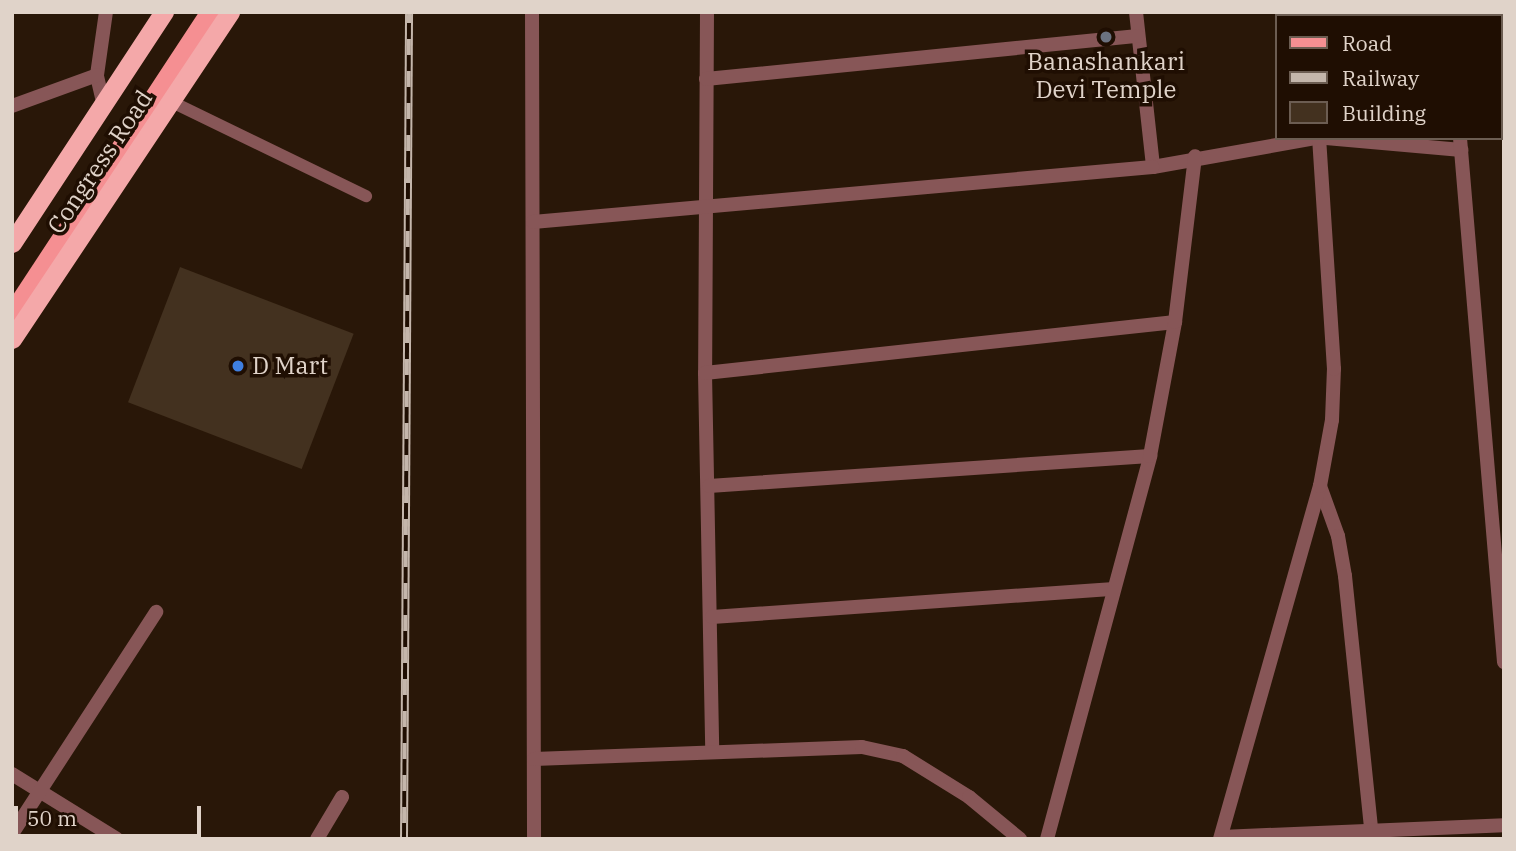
<!DOCTYPE html>
<html>
<head>
<meta charset="utf-8">
<style>
  body { margin:0 }
  #map { position:relative; width:1516px; height:851px; overflow:hidden; background:#291708; font-family:"IBM Plex Serif",serif }
  div>[style] { position:absolute }
  .building>* { inset:0; background:#43311f; transform-origin:0 0 }
  .service>* { height:12px; margin:-6px; padding:0 6px; transform-origin:6px; border-radius:6px; background:#875657 }
  .minor>* { height:14px; margin:-7px; padding:0 7px; transform-origin:7px; border-radius:7px; background:#875657 }
  .primary>* { height:18px; margin:-9px; padding:0 9px; transform-origin:9px; border-radius:9px; background:#f58f92 }
  .trunk>* { height:19px; margin:-9.5px; padding:0 9.5px; transform-origin:9.5px; border-radius:9.5px; background:#f4a8a9 }
  .rail>* { height:8px; margin-top:-4px; transform-origin:0; background:repeating-linear-gradient(90deg,#1f0e02 0 16px,#c4b6ab 0 32px); box-sizing:border-box; border-block:2px solid #c4b6ab }
  .dots>* { width:19px; height:19px; translate:-50% -50%; box-sizing:border-box; border:4px solid #1f0e02; border-radius:50% }
  span { translate:-50% -50%; white-space:nowrap; text-align:center; line-height:1.15; -webkit-text-stroke:7px #1f0e02; paint-order:stroke }
  .poi-label { font-size:24px; color:#e0d3c9 }
  .left { translate:0 -50%; text-align:left }
  .street-label { font-size:24px; color:#e0d3c9 }
  .frame { position:absolute; inset:0; border:14px solid #e0d3c9; pointer-events:none }
  .legend { position:absolute; left:1275px; top:14px; width:228px; height:126px; box-sizing:border-box; background:#1f0e02; border:2px solid #6c5d52; margin:0; padding:9px 12px; list-style:none; font-size:21px; color:#e0d3c9 }
  .legend li { display:flex; align-items:center; gap:14px; height:35px }
  .legend b { width:35px; border:2px solid #6c5d52 }
  .scale { position:absolute; left:14px; top:806px; width:187px; height:32px; box-sizing:border-box; border:4px solid #e0d3c9; border-top:0; padding-left:9px; font-size:21px; line-height:24px; white-space:nowrap; color:#e0d3c9; -webkit-text-stroke:5px #1f0e02; paint-order:stroke }
</style>
</head>
<body>
<div id="map">
  <div class="building">
    <div style="left:180px;top:267px;width:186px;height:145px;rotate:21deg"></div>
  </div>
  <div class="service">
    <div style="left:170px;top:101px;width:218px;rotate:25.9deg"></div>
  </div>
  <div class="minor">
    <div style="left:532px;top:12px;width:827px;rotate:89.86deg"></div>
    <div style="left:707px;top:12px;width:361px;rotate:90.3deg"></div>
    <div style="left:705px;top:373px;width:376px;rotate:88.9deg"></div>
    <div style="left:1136px;top:12px;width:156px;rotate:83.7deg"></div>
    <div style="left:1153px;top:167px;width:166px;rotate:-10.1deg"></div>
    <div style="left:1299px;top:12px;width:4px;rotate:76deg"></div>
    <div style="left:1452px;top:12px;width:4px;rotate:90deg"></div>
    <div style="left:706px;top:79px;width:434px;rotate:-5.7deg"></div>
    <div style="left:103px;top:102px;width:28px;rotate:-103deg"></div>
    <div style="left:97px;top:75px;width:64px;rotate:-81.9deg"></div>
    <div style="left:12px;top:106px;width:90px;rotate:-20deg"></div>
    <div style="left:1326px;top:138px;width:136px;rotate:5.1deg"></div>
    <div style="left:1460px;top:138px;width:526px;rotate:85.2deg"></div>
    <div style="left:533px;top:222px;width:622px;rotate:-5.07deg"></div>
    <div style="left:705px;top:373px;width:473px;rotate:-6.2deg"></div>
    <div style="left:709px;top:486px;width:442px;rotate:-3.9deg"></div>
    <div style="left:1320px;top:486px;width:53px;rotate:70.2deg"></div>
    <div style="left:1338px;top:536px;width:41px;rotate:80.1deg"></div>
    <div style="left:1345px;top:576px;width:264px;rotate:84.1deg"></div>
    <div style="left:712px;top:617px;width:403px;rotate:-4deg"></div>
    <div style="left:534px;top:759px;width:328px;rotate:-2.1deg"></div>
    <div style="left:862px;top:747px;width:42px;rotate:12.4deg"></div>
    <div style="left:903px;top:756px;width:78px;rotate:31.8deg"></div>
    <div style="left:969px;top:797px;width:66px;rotate:39.5deg"></div>
    <div style="left:12px;top:774px;width:123px;rotate:31.8deg"></div>
    <div style="left:12px;top:834px;width:265px;rotate:-57deg"></div>
    <div style="left:1221px;top:837px;width:283px;rotate:-2.4deg"></div>
    <div style="left:317px;top:839px;width:49px;rotate:-59.2deg"></div>
    <div style="left:1047px;top:839px;width:397px;rotate:-74.9deg"></div>
    <div style="left:1150px;top:456px;width:136px;rotate:-79.4deg"></div>
    <div style="left:1175px;top:322px;width:167px;rotate:-83.1deg"></div>
    <div style="left:1220px;top:839px;width:367px;rotate:-74.2deg"></div>
    <div style="left:1320px;top:486px;width:67px;rotate:-79.7deg"></div>
    <div style="left:1332px;top:420px;width:51px;rotate:-87.8deg"></div>
    <div style="left:1334px;top:369px;width:231px;rotate:-93.7deg"></div>
  </div>
  <div class="primary">
    <div style="left:12px;top:313px;width:360px;rotate:-56.7deg"></div>
  </div>
  <div class="trunk">
    <div style="left:12px;top:243px;width:277px;rotate:-56.7deg"></div>
    <div style="left:12px;top:339px;width:393px;rotate:-56.3deg"></div>
  </div>
  <div class="rail">
    <div style="left:404px;top:839px;width:827px;rotate:-89.65deg"></div>
  </div>
  <div class="dots">
    <div style="left:1106px;top:37px;background:#6b7280"></div>
    <div style="left:238px;top:366px;background:#3f7fe0"></div>
  </div>
  <div class="poi-label">
    <span style="left:1106px;top:76px">Banashankari<br>Devi Temple</span>
    <span class="left" style="left:252px;top:366px">D Mart</span>
  </div>
  <div class="street-label">
    <span style="left:100px;top:162px;rotate:-56deg">Congress Road</span>
  </div>
  <div class="frame"></div>
  <ul class="legend">
  <li><b style="height:9px;background:#f58f92"></b>Road</li>
  <li><b style="height:9px;background:#c4b6ab"></b>Railway</li>
  <li><b style="height:19px;background:#43311f"></b>Building</li>
  </ul>
  <div class="scale">50 m</div>
</div>
</body>
</html>
